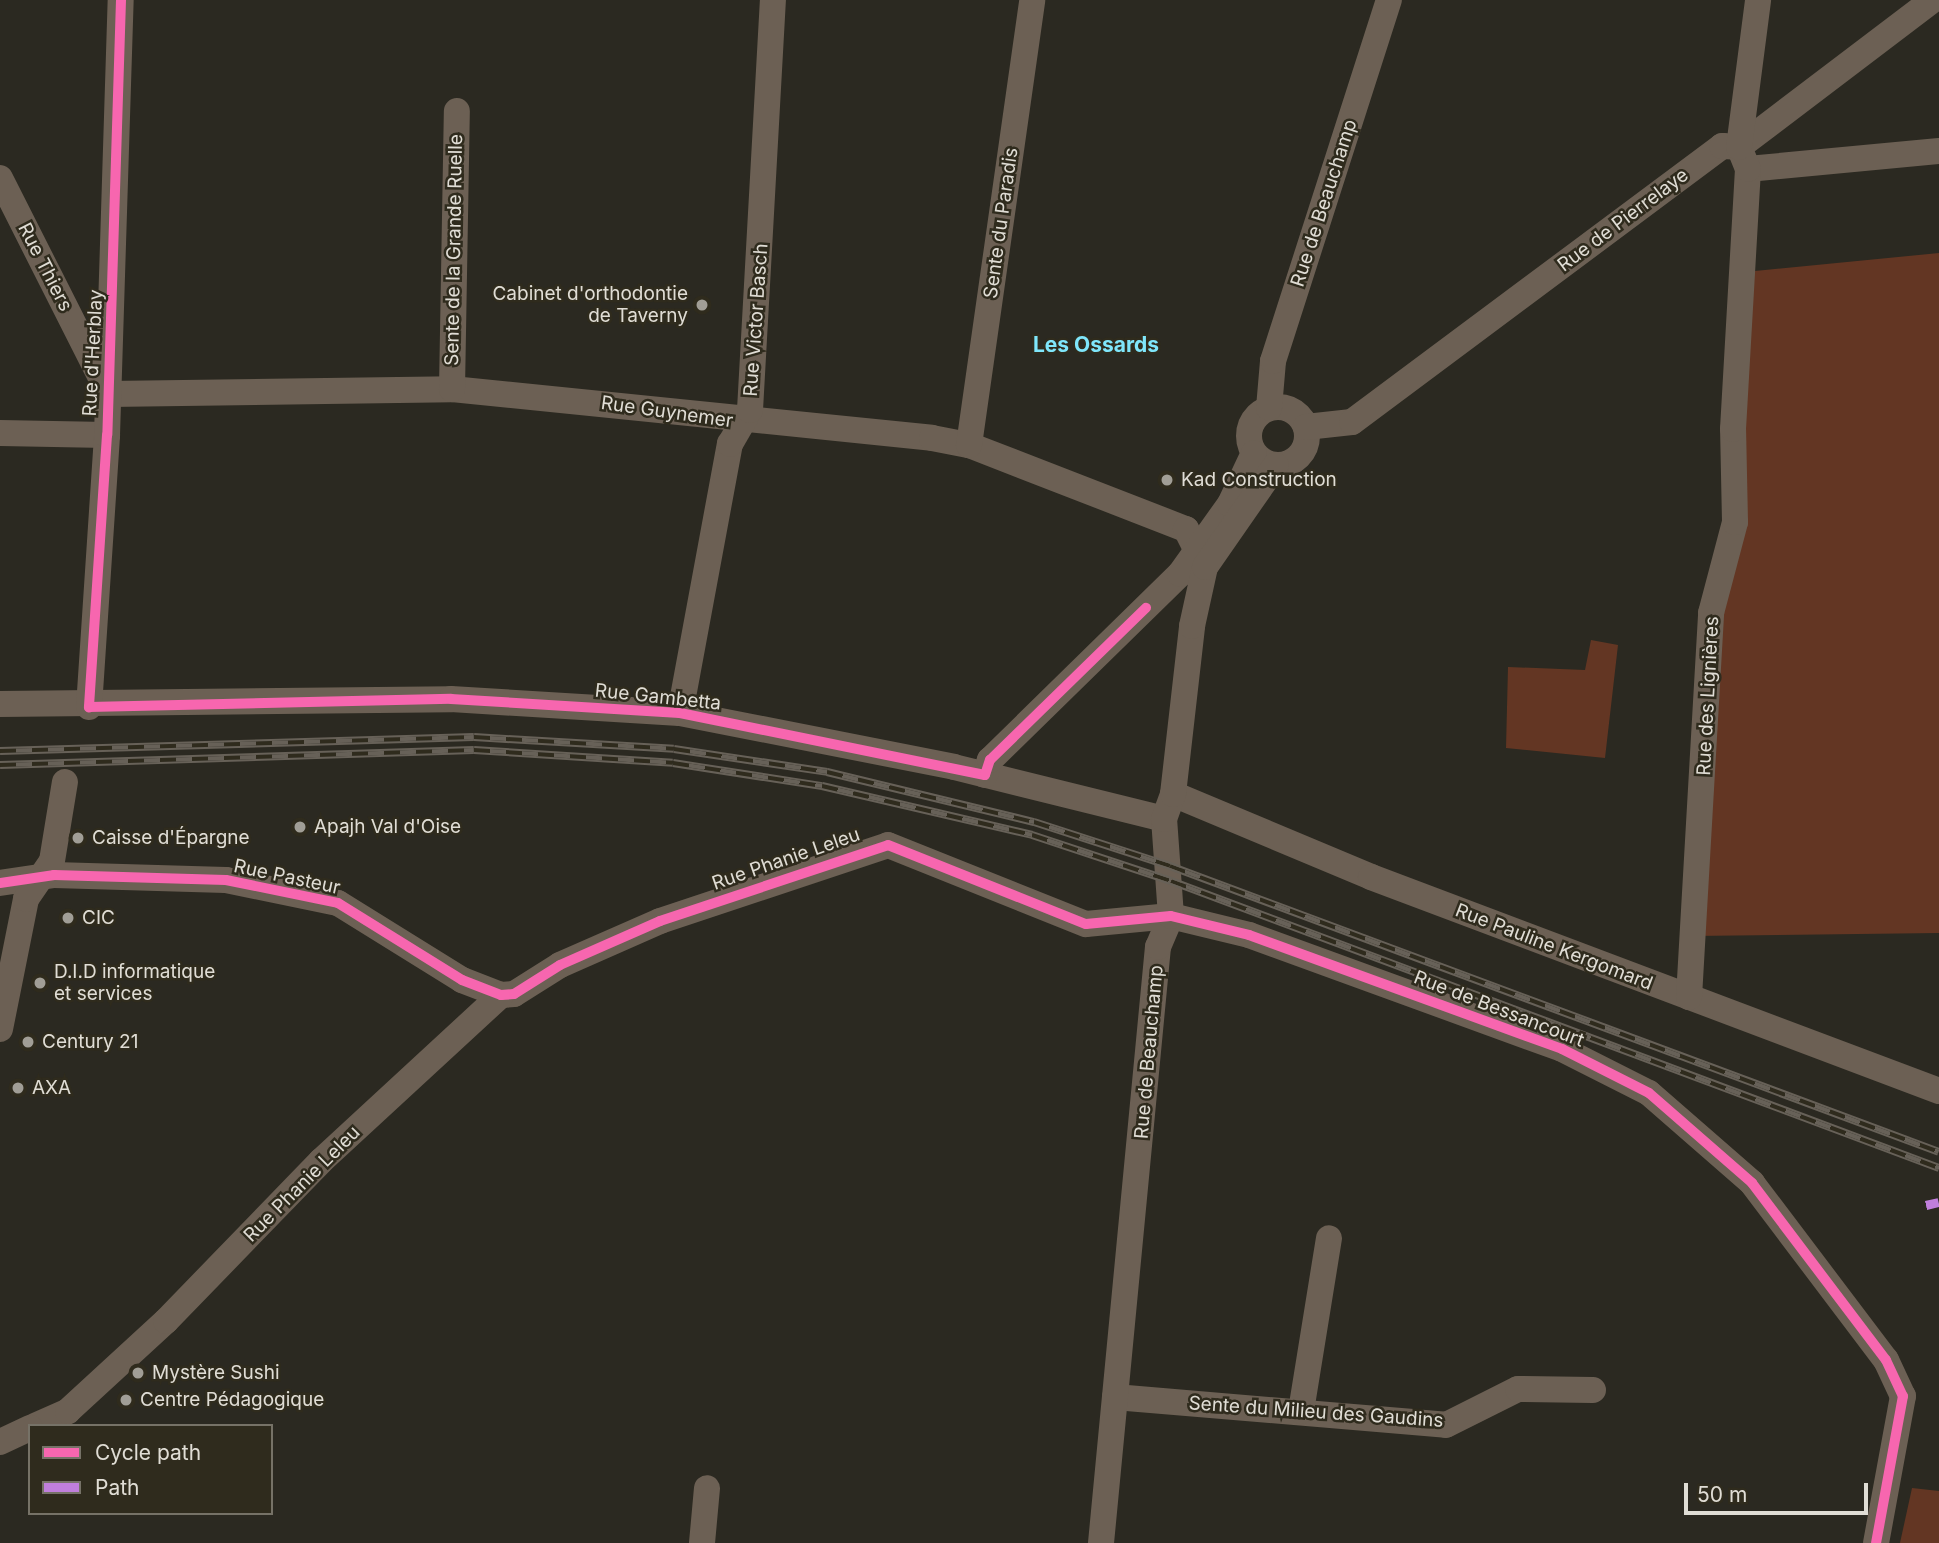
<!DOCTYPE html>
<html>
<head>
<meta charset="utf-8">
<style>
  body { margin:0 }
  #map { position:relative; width:1939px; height:1543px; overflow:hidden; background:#2b2921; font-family:Inter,sans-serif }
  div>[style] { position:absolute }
  .green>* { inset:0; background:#633623 }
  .minor>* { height:26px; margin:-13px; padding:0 13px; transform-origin:13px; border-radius:13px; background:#6c6054 }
  .minor>.ring { margin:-13px; padding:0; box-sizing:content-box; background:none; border:26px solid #6c6054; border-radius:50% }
  .rail>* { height:8px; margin-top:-4px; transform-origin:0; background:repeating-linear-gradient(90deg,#2f2b1d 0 16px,#676158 0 32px); box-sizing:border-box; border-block:2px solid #676158 }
  .quiet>* { height:9px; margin-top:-4.5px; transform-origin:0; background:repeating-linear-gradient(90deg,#c07fdc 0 18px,transparent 0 27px) }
  .cycleway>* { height:10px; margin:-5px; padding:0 5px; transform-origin:5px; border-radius:5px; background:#f766af }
  .dots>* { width:19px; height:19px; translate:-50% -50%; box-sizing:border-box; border:4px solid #2f2b1d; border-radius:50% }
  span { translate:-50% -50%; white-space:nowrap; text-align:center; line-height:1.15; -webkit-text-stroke:5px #2f2b1d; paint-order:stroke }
  .street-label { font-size:19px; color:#e0ddd5 }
  .poi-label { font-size:19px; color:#e0ddd5 }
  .right { translate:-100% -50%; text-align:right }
  .left { translate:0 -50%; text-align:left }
  .neighbourhood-label { font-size:21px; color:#7fe6fb; font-weight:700 }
  .legend { position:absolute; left:28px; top:1424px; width:245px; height:91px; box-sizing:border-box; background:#2f2b1d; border:2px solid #767267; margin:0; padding:9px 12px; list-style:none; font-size:21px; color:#e0ddd5 }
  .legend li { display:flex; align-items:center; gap:14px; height:35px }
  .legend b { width:35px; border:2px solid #767267 }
  .scale { position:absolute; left:1684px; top:1483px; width:184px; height:32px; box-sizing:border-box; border:4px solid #e0ddd5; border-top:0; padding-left:9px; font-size:21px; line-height:24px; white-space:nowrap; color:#e0ddd5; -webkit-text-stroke:5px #2f2b1d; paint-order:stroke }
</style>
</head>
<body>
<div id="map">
  <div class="green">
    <div style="clip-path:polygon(1939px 253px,1939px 933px,1692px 936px,1745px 272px)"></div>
    <div style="clip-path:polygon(1591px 640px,1618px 645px,1605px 758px,1506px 748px,1508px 667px,1585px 670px)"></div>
    <div style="clip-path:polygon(1912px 1488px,1939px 1491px,1939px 1543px,1900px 1543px)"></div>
  </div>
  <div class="minor">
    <div style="left:1748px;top:169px;width:192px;rotate:-5.4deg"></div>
    <div style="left:0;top:178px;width:242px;rotate:63.2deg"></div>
    <div style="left:109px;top:394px;width:343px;rotate:-0.8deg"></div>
    <div style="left:452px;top:389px;width:482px;rotate:5.8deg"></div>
    <div style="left:932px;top:438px;width:38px;rotate:11deg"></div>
    <div style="left:969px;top:445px;width:233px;rotate:21.2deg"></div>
    <div style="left:1186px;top:529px;width:42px;rotate:63.4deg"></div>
    <div style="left:452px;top:389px;width:278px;rotate:-89deg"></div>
    <div class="ring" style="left:1249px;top:407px;width:32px;height:32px"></div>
    <div style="left:1269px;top:408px;width:47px;rotate:-85.1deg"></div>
    <div style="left:1273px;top:361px;width:379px;rotate:-72.2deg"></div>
    <div style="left:1306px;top:427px;width:46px;rotate:-6.2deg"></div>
    <div style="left:1352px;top:422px;width:462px;rotate:-36.7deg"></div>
    <div style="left:1722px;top:146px;width:17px;rotate:3deg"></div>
    <div style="left:1739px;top:147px;width:243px;rotate:-37.2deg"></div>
    <div style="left:0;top:433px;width:107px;rotate:1.1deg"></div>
    <div style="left:969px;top:445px;width:449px;rotate:-81.9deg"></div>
    <div style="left:0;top:704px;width:451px;rotate:-0.6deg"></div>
    <div style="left:451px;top:699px;width:229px;rotate:3.5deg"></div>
    <div style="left:680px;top:713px;width:279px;rotate:11.1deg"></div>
    <div style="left:954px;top:767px;width:216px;rotate:13.9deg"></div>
    <div style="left:89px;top:707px;width:273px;rotate:-86.2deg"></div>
    <div style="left:107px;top:435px;width:435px;rotate:-88.2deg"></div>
    <div style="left:680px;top:713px;width:274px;rotate:-79.5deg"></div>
    <div style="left:730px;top:444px;width:39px;rotate:-60deg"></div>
    <div style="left:750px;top:410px;width:411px;rotate:-86.8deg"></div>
    <div style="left:985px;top:775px;width:16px;rotate:-72deg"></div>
    <div style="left:990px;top:760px;width:266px;rotate:-44.4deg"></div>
    <div style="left:1180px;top:574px;width:86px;rotate:-54.5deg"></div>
    <div style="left:1230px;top:504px;width:56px;rotate:-64.8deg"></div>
    <div style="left:1173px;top:794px;width:215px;rotate:22.7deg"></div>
    <div style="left:1371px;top:877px;width:607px;rotate:20.64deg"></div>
    <div style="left:0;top:883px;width:55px;rotate:-8.4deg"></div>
    <div style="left:54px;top:875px;width:172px;rotate:1.7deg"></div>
    <div style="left:226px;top:880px;width:114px;rotate:11.6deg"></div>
    <div style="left:338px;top:903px;width:146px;rotate:31.8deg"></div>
    <div style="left:462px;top:980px;width:42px;rotate:21deg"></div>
    <div style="left:501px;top:995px;width:13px;rotate:-4deg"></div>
    <div style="left:514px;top:994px;width:54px;rotate:-32.2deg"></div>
    <div style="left:560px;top:965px;width:109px;rotate:-23.7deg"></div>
    <div style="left:660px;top:921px;width:240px;rotate:-18.4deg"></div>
    <div style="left:888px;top:845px;width:213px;rotate:21.8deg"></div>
    <div style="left:1086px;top:924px;width:85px;rotate:-5.4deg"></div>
    <div style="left:1171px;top:916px;width:80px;rotate:13.7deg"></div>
    <div style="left:1249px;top:935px;width:333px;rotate:20deg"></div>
    <div style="left:1562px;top:1049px;width:97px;rotate:26.8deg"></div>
    <div style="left:1649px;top:1093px;width:137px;rotate:41.1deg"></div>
    <div style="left:1752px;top:1183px;width:222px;rotate:52.9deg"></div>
    <div style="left:1886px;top:1360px;width:40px;rotate:65deg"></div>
    <div style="left:1903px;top:1396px;width:149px;rotate:100.4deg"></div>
    <div style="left:1689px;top:997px;width:385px;rotate:-86.7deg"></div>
    <div style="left:1711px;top:613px;width:94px;rotate:-75.2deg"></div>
    <div style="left:1735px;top:522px;width:93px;rotate:-91.2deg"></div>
    <div style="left:1733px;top:429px;width:260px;rotate:-86.7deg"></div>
    <div style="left:1748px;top:169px;width:24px;rotate:-112deg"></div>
    <div style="left:1739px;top:147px;width:148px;rotate:-82.6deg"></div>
    <div style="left:0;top:1029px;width:133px;rotate:-78.7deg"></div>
    <div style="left:26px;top:899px;width:46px;rotate:-55.6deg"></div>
    <div style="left:52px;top:861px;width:80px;rotate:-80.7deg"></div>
    <div style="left:1115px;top:1397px;width:332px;rotate:4.8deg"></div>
    <div style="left:1446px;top:1425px;width:80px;rotate:-26.6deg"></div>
    <div style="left:1518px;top:1389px;width:75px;rotate:0.8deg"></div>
    <div style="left:1301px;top:1411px;width:175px;rotate:-80.8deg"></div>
    <div style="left:35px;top:1426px;width:36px;rotate:-24deg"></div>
    <div style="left:68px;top:1411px;width:133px;rotate:-42.6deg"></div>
    <div style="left:166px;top:1321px;width:223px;rotate:-45.9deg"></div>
    <div style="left:321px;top:1161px;width:245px;rotate:-42.7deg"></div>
    <div style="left:0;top:1442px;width:33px;rotate:-25deg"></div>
    <div style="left:702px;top:1543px;width:55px;rotate:-84.8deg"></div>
    <div style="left:1101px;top:1543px;width:599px;rotate:-84.54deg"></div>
    <div style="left:1158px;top:947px;width:34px;rotate:-67deg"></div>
    <div style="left:1171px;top:916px;width:97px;rotate:-94.1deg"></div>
    <div style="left:1164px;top:819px;width:27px;rotate:-70deg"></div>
    <div style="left:1173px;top:794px;width:169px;rotate:-83.5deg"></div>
    <div style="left:1192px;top:626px;width:60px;rotate:-77.6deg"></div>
    <div style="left:1205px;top:567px;width:124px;rotate:-55.2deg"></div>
  </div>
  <div class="rail">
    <div style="left:0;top:751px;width:474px;rotate:-1.7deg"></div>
    <div style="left:474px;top:737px;width:200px;rotate:3.4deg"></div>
    <div style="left:674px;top:749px;width:155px;rotate:8.5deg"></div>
    <div style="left:827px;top:772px;width:213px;rotate:13.6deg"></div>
    <div style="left:1034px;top:822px;width:143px;rotate:17.9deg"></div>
    <div style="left:1170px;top:866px;width:820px;rotate:20.4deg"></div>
    <div style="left:0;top:765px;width:474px;rotate:-1.8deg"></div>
    <div style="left:474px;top:750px;width:199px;rotate:3.7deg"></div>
    <div style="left:673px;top:763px;width:151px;rotate:8.8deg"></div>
    <div style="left:822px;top:786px;width:216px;rotate:13.1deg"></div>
    <div style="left:1032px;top:835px;width:146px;rotate:18.3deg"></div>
    <div style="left:1171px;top:881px;width:820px;rotate:20.49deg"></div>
  </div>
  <div class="quiet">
    <div style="left:1926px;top:1205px;width:13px;rotate:-13deg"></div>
  </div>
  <div class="cycleway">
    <div style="left:121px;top:0;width:435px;rotate:91.8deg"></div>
    <div style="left:107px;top:435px;width:273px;rotate:93.8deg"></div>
    <div style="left:89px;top:707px;width:362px;rotate:-1.3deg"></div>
    <div style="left:451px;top:699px;width:229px;rotate:3.5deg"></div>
    <div style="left:680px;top:713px;width:311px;rotate:11.5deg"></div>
    <div style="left:985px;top:775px;width:16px;rotate:-72deg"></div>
    <div style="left:990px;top:760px;width:218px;rotate:-44.3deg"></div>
    <div style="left:0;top:883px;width:55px;rotate:-8.4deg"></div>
    <div style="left:54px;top:875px;width:172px;rotate:1.7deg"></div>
    <div style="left:226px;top:880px;width:114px;rotate:11.6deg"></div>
    <div style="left:338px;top:903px;width:146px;rotate:31.8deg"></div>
    <div style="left:462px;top:980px;width:42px;rotate:21deg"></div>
    <div style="left:501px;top:995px;width:13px;rotate:-4deg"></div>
    <div style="left:514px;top:994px;width:54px;rotate:-32.2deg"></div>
    <div style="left:560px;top:965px;width:109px;rotate:-23.7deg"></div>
    <div style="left:660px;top:921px;width:240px;rotate:-18.4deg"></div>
    <div style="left:888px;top:845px;width:213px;rotate:21.8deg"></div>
    <div style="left:1086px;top:924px;width:85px;rotate:-5.4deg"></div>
    <div style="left:1171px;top:916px;width:80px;rotate:13.7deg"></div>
    <div style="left:1249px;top:935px;width:333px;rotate:20deg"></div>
    <div style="left:1562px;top:1049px;width:97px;rotate:26.8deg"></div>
    <div style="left:1649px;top:1093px;width:137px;rotate:41.1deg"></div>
    <div style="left:1752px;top:1183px;width:222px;rotate:52.9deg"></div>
    <div style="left:1886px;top:1360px;width:40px;rotate:65deg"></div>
    <div style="left:1903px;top:1396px;width:149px;rotate:100.4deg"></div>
  </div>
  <div class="dots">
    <div style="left:702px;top:305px;background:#a19e96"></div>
    <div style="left:1167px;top:480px;background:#a19e96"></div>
    <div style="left:300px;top:827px;background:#a19e96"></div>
    <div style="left:78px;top:838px;background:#a19e96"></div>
    <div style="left:68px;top:918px;background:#a19e96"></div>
    <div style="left:40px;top:983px;background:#a19e96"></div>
    <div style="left:28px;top:1042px;background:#a19e96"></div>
    <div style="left:18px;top:1088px;background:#a19e96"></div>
    <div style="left:138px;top:1373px;background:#a19e96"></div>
    <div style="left:126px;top:1400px;background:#a19e96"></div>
  </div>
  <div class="street-label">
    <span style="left:1324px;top:203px;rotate:-72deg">Rue de Beauchamp</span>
    <span style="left:1623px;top:220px;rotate:-37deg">Rue de Pierrelaye</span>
    <span style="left:1001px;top:223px;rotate:-82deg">Sente du Paradis</span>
    <span style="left:454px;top:250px;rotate:-89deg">Sente de la Grande Ruelle</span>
    <span style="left:45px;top:267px;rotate:63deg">Rue Thiers</span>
    <span style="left:756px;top:320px;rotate:-86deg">Rue Victor Basch</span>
    <span style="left:93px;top:353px;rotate:-87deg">Rue d'Herblay</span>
    <span style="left:667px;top:412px;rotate:8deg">Rue Guynemer</span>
    <span style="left:1708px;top:696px;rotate:-87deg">Rue des Lignières</span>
    <span style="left:658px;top:697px;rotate:6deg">Rue Gambetta</span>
    <span style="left:786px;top:859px;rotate:-19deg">Rue Phanie Leleu</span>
    <span style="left:287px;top:877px;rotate:12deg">Rue Pasteur</span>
    <span style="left:1554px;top:947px;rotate:21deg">Rue Pauline Kergomard</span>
    <span style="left:1499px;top:1009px;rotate:21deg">Rue de Bessancourt</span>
    <span style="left:1149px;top:1052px;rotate:-85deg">Rue de Beauchamp</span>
    <span style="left:302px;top:1184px;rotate:-45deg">Rue Phanie Leleu</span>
    <span style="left:1316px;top:1412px;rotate:4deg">Sente du Milieu des Gaudins</span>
  </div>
  <div class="poi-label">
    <span class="right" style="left:688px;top:305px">Cabinet d'orthodontie<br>de Taverny</span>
    <span class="left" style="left:1181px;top:480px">Kad Construction</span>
    <span class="left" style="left:314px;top:827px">Apajh Val d'Oise</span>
    <span class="left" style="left:92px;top:838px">Caisse d'Épargne</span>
    <span class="left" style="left:82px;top:918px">CIC</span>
    <span class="left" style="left:54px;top:983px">D.I.D informatique<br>et services</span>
    <span class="left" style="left:42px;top:1042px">Century 21</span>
    <span class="left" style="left:32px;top:1088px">AXA</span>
    <span class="left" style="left:152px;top:1373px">Mystère Sushi</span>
    <span class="left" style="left:140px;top:1400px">Centre Pédagogique</span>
  </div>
  <div class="neighbourhood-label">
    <span style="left:1096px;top:345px">Les Ossards</span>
  </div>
  <ul class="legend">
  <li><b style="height:9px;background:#f766af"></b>Cycle path</li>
  <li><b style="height:9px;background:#c07fdc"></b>Path</li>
  </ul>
  <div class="scale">50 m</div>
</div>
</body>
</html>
